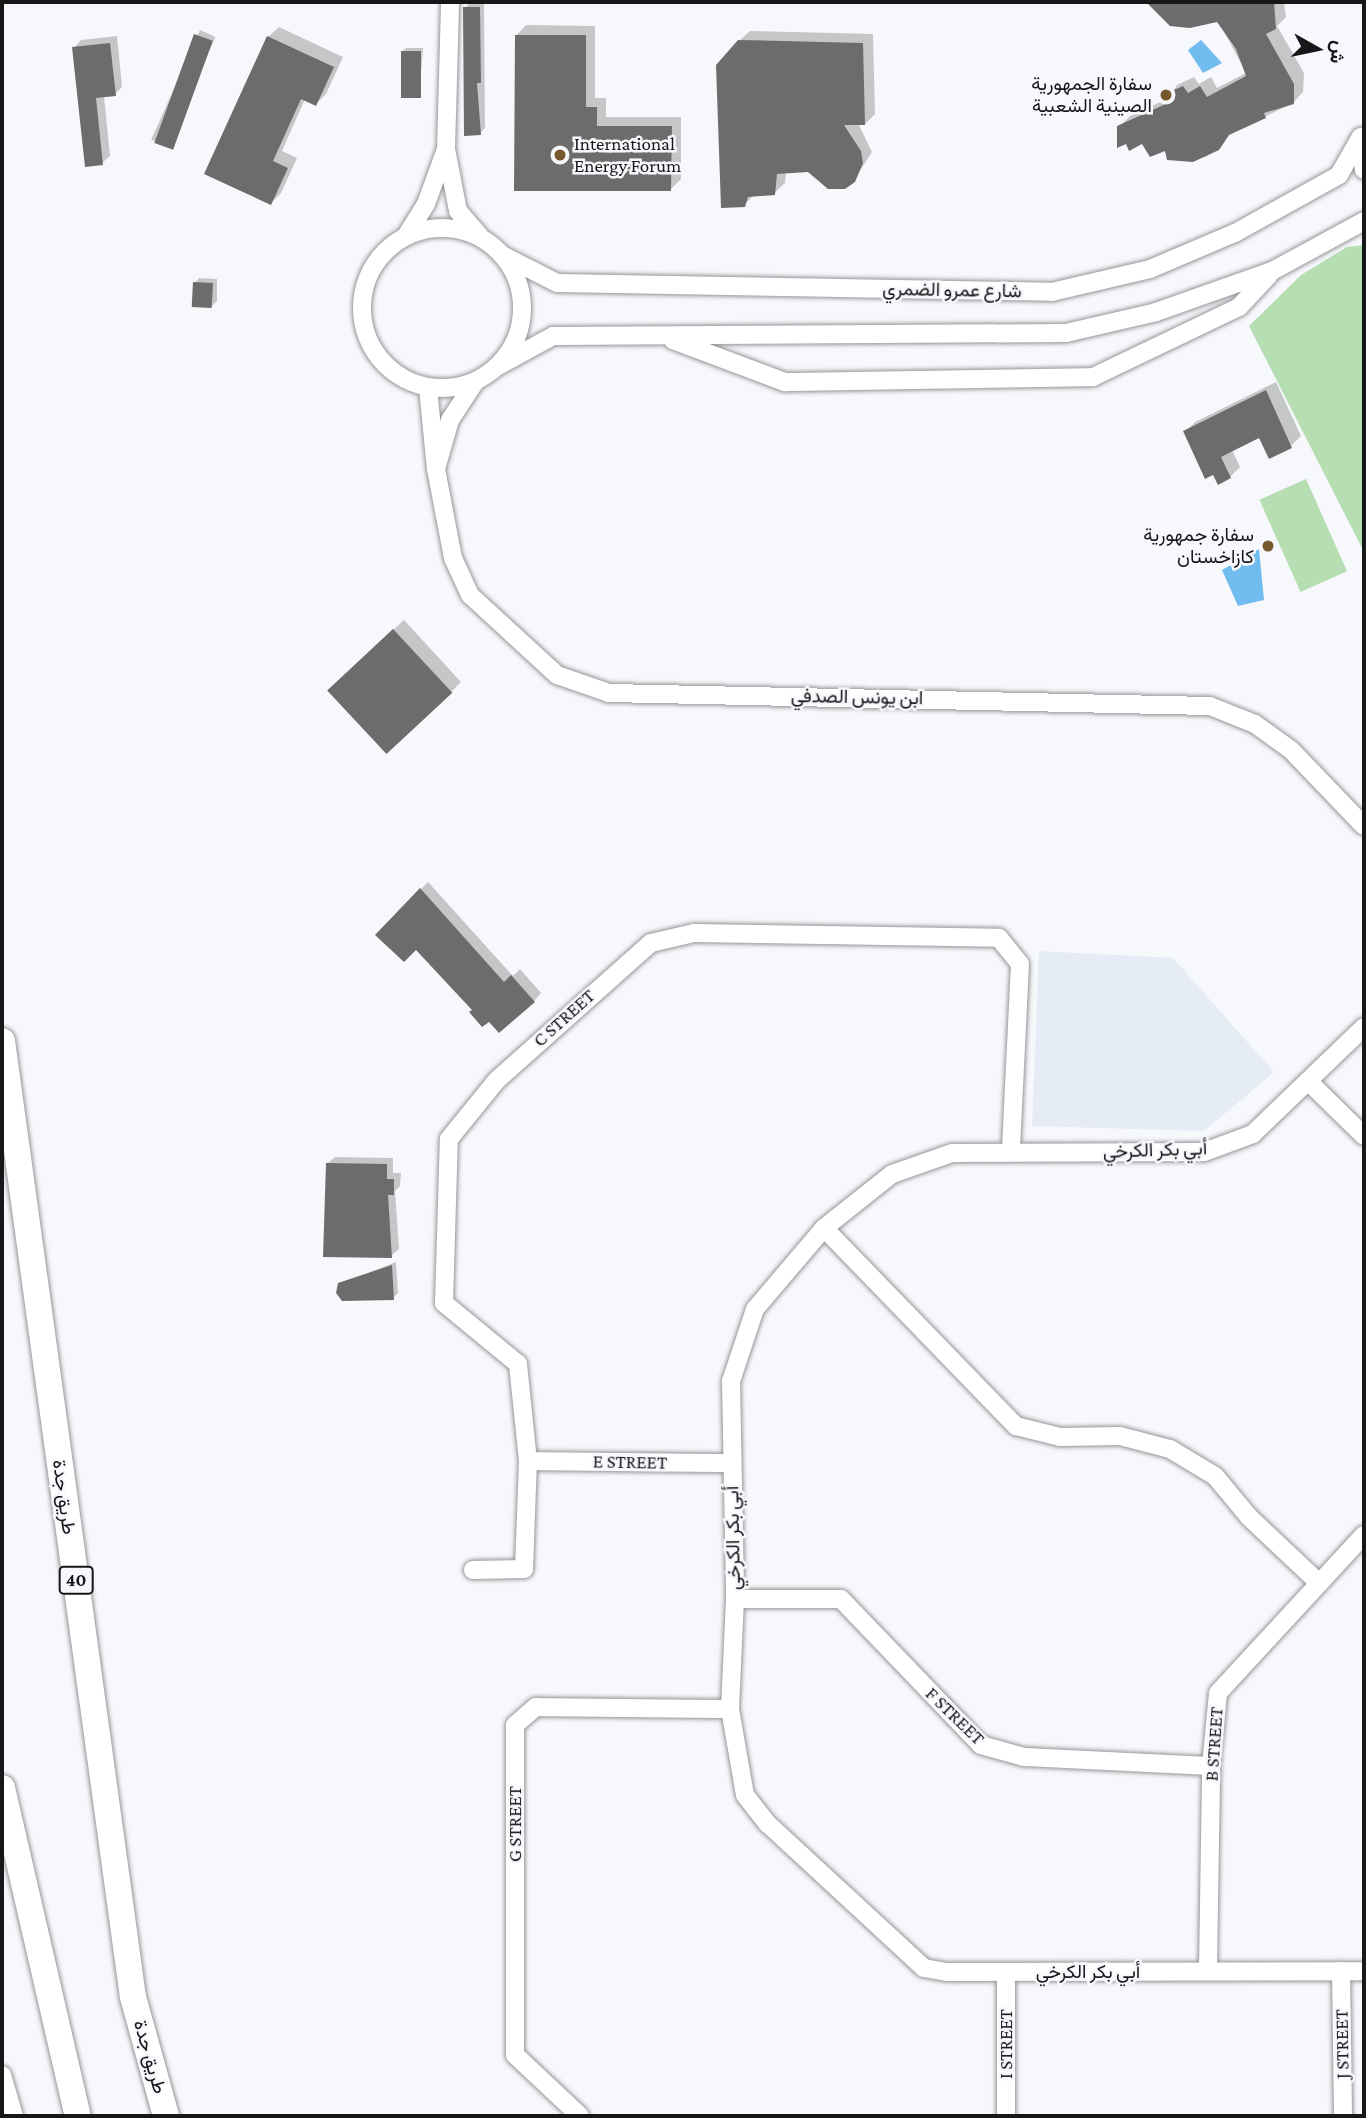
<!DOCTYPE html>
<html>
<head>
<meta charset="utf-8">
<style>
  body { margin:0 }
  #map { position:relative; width:1366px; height:2118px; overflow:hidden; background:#f6f8fb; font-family:"Crimson Pro",Vazirmatn,serif }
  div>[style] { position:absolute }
  .built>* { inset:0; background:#e6ecf5 }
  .green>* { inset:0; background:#b7ddb2; transform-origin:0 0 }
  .water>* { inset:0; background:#71bcef }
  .shadow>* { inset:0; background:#0003; transform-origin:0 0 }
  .building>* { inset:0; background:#6e6b6d; transform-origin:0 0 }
  .roads { filter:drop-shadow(0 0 2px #959699) drop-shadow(0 0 2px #959699) }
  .minor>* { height:18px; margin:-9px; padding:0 9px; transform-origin:9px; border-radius:9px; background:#fff }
  .minor>.ring { margin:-9px; padding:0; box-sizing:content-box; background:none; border:18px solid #fff; border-radius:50% }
  .highway>* { height:26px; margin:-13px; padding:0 13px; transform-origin:13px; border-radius:13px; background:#fff }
  .dots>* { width:19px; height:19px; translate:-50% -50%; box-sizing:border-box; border:4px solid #f6f8fb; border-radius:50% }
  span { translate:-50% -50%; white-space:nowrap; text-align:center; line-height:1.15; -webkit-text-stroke:5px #f6f8fb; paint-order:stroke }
  .shield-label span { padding:2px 5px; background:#f6f8fb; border:2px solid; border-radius:5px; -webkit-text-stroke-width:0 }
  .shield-label { font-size:18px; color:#161718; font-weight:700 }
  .poi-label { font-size:19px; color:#161718 }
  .right { translate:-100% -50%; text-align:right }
  .left { translate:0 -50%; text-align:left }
  .street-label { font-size:19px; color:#161718 }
  .frame { position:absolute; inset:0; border:4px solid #161718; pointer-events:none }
  .north { position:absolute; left:1282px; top:14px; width:70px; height:70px; -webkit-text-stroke:5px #f6f8fb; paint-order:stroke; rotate:99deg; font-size:19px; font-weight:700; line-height:28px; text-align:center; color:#161718 }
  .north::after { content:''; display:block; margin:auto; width:24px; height:32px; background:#161718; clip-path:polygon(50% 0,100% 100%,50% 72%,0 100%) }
</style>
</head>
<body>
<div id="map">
  <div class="built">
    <div style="clip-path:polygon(1039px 951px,1173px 958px,1274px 1072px,1204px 1131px,1032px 1126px)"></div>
  </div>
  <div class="green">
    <div style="clip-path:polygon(1364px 245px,1364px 552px,1249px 326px,1301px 275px,1347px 247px)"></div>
    <div style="left:1306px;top:479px;width:101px;height:51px;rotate:66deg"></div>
  </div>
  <div class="water">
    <div style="clip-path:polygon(1201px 40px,1222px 63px,1203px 73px,1188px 50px)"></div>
    <div style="clip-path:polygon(1259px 549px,1264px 600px,1238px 606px,1222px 570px)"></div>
  </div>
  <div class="shadow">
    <div style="clip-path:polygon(1148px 2px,1284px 2px,1286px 17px,1277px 26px,1304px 73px,1303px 92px,1293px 103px,1229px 134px,1206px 157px,1169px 158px,1166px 149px,1142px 142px,1119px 127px,1130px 116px,1169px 98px,1177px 85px,1194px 77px,1199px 84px,1211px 77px,1217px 88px,1246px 73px,1218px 20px,1171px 25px)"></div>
    <div style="clip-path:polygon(470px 3px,484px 3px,485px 128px,480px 133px,465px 8px)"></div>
    <div style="clip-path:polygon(526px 25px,595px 26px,595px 98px,606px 98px,606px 117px,681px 117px,681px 179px,671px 189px,516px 189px,516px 36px)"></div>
    <div style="clip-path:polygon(279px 27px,343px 57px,326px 94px,316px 104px,305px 99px,282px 151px,297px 158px,281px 193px,271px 203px,268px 37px)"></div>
    <div style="left:200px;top:30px;width:17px;height:120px;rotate:24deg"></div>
    <div style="clip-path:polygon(750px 31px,873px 34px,875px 114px,865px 124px,858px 123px,872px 152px,854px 180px,809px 170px,786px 172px,785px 183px,774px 193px,754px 195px,744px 205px,739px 41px)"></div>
    <div style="clip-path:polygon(117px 36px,122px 87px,115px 94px,104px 96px,110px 156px,102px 163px,74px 48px,81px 40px)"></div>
    <div style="clip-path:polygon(406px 48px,423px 48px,419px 96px,403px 51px)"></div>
    <div style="clip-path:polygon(199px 278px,217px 279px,217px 301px,212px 306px,195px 283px)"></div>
    <div style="clip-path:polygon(1276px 382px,1301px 436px,1291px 446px,1260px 436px,1232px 450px,1240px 467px,1230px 477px,1185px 432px,1195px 422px)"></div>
    <div style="clip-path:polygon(404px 620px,461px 682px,451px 692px,339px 680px)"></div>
    <div style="clip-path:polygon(428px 882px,513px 976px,520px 969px,541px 993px,534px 1001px,489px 1019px,416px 947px,377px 934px)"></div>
    <div style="clip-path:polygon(335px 1157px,393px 1158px,393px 1173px,401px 1173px,400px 1186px,395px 1191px,399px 1249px,391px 1256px,327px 1164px)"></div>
    <div style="clip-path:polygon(396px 1262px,398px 1293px,393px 1298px,340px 1284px)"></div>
  </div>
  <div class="building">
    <div style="clip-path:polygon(1146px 2px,1274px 2px,1276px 29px,1266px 34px,1294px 84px,1294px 104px,1264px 113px,1266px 118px,1229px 135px,1219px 150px,1193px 162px,1167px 160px,1165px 151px,1150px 157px,1142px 144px,1129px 151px,1126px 144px,1117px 148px,1117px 126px,1170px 102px,1165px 94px,1183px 86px,1188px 93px,1200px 86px,1207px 97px,1246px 76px,1236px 49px,1217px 22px,1190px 28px,1170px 26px)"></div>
    <div style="clip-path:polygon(463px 7px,480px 7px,481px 83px,477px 83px,481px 135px,464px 136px)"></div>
    <div style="left:194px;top:34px;width:20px;height:116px;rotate:20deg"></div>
    <div style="clip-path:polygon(515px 35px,586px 35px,586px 107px,597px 107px,597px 126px,672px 126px,671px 191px,514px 191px)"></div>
    <div style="clip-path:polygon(267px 36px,334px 67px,316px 106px,301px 99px,273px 161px,288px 168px,271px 205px,204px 174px)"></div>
    <div style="clip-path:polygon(738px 40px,863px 43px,865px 125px,844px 125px,861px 151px,863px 163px,855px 182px,845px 189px,828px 189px,808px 172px,777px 174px,775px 195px,748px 197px,745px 207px,721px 208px,716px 65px)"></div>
    <div style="clip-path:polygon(110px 43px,116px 96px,96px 98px,103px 165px,85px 167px,72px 47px)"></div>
    <div style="left:401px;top:51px;width:20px;height:47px"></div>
    <div style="left:193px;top:282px;width:20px;height:25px;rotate:3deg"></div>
    <div style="clip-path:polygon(1266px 390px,1292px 448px,1269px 459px,1259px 438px,1221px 457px,1231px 478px,1218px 485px,1213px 475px,1205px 479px,1183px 431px)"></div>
    <div style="left:393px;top:629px;width:87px;height:90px;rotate:47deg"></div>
    <div style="clip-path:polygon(420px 888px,504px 982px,511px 975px,535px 1002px,499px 1033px,489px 1022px,482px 1027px,469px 1012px,472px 1010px,416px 950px,404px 962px,375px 935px)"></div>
    <div style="clip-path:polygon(326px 1163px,387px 1164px,387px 1179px,394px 1179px,394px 1195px,388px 1195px,392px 1258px,323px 1257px)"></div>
    <div style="clip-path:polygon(392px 1265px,394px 1300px,342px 1301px,336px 1293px,338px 1283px)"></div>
  </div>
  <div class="roads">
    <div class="minor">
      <div style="left:1361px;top:137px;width:33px;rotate:85deg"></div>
      <div style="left:446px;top:149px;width:147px;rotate:-88.4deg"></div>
      <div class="ring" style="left:362px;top:228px;width:142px;height:142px"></div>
      <div style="left:406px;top:236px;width:38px;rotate:-58deg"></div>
      <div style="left:426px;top:204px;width:59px;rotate:-70deg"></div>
      <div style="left:446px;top:149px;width:63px;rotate:79deg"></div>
      <div style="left:458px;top:211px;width:33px;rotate:49deg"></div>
      <div style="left:504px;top:256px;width:59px;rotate:27deg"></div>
      <div style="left:557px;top:283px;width:495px;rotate:1deg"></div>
      <div style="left:1052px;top:292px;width:101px;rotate:-13.2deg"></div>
      <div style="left:1150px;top:269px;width:92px;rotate:-23deg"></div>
      <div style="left:1235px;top:233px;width:119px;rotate:-29.1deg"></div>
      <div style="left:1339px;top:175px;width:43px;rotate:-60.4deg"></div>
      <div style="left:673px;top:340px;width:120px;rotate:20.6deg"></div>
      <div style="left:785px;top:382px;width:308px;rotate:-0.9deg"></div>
      <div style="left:1093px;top:377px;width:162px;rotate:-25.6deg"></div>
      <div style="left:1239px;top:307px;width:44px;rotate:-46.8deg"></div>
      <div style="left:498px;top:366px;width:63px;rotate:-28.6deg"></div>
      <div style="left:553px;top:336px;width:513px;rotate:-0.34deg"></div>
      <div style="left:1066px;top:333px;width:92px;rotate:-13.1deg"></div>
      <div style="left:1156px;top:312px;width:123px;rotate:-19.5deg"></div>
      <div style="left:1272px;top:271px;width:105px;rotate:-28.5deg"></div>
      <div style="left:428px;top:388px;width:81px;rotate:84.4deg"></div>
      <div style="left:436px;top:469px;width:51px;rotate:-74.1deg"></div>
      <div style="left:450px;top:420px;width:45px;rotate:-56.7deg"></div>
      <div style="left:436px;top:469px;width:91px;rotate:79.2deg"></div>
      <div style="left:453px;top:558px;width:41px;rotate:65.3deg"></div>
      <div style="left:470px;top:595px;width:118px;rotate:42.6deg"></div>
      <div style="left:557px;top:675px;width:55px;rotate:19.1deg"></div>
      <div style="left:609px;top:693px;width:601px;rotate:1.24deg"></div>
      <div style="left:1210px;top:706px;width:48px;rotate:21.8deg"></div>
      <div style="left:1255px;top:724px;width:44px;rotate:35.8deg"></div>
      <div style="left:1291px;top:750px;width:105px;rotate:46.2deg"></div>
      <div style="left:1364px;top:1027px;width:154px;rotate:136.1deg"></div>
      <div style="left:1253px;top:1134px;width:52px;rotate:159.8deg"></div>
      <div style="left:1204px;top:1152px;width:252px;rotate:179.8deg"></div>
      <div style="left:952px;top:1153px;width:64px;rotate:160.7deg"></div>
      <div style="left:892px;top:1174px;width:87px;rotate:141.5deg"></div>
      <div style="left:824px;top:1228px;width:106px;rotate:130.4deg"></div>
      <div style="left:755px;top:1309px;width:76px;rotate:108.4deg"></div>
      <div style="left:731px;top:1381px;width:218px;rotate:88.9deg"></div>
      <div style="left:735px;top:1599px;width:110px;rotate:92.6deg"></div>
      <div style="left:730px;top:1709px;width:87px;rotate:80.1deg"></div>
      <div style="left:745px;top:1795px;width:37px;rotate:52deg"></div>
      <div style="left:768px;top:1824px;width:212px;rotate:42.7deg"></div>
      <div style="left:924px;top:1968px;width:23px;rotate:10deg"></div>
      <div style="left:947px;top:1972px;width:417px;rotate:-0.1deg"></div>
      <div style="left:1308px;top:1081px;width:78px;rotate:44.5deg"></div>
      <div style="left:824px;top:1228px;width:276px;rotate:45.9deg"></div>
      <div style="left:1016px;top:1426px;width:45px;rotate:14deg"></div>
      <div style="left:1060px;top:1437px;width:60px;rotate:-1deg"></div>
      <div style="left:1120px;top:1436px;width:52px;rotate:14.6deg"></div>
      <div style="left:1170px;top:1449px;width:52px;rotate:31deg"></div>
      <div style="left:1215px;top:1476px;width:53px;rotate:50.3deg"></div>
      <div style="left:1249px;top:1517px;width:95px;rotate:43.3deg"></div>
      <div style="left:528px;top:1461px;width:204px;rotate:0.6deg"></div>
      <div style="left:473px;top:1570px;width:51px;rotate:-1.1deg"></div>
      <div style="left:524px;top:1569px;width:108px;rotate:-87.9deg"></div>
      <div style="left:528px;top:1461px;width:98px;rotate:-95.9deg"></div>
      <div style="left:518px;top:1364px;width:96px;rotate:-140.5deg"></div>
      <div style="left:444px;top:1303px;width:164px;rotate:-88.3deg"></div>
      <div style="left:449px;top:1139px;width:76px;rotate:-50.9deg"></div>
      <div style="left:497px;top:1080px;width:206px;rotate:-41.7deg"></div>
      <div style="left:651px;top:943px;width:44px;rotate:-13.1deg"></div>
      <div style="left:694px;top:933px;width:305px;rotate:0.9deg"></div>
      <div style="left:999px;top:938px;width:33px;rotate:51deg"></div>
      <div style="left:1020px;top:964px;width:187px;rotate:92.8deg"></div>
      <div style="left:735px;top:1599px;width:106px"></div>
      <div style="left:841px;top:1599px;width:202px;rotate:46.2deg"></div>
      <div style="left:981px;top:1745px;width:45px;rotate:15.6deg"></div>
      <div style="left:1024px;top:1757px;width:187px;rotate:2.8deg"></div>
      <div style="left:1208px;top:1968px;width:202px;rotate:-89.1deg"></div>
      <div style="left:1211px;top:1766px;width:73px;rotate:-84.5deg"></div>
      <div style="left:1218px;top:1693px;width:215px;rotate:-47.3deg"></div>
      <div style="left:1341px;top:1971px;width:145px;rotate:89.2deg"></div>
      <div style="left:2px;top:2075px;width:43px;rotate:73.7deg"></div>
      <div style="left:580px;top:2116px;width:89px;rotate:-136.8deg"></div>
      <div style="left:515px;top:2055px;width:330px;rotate:-90deg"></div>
      <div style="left:515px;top:1725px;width:28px;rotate:-41deg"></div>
      <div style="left:536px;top:1707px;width:194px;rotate:0.6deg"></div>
      <div style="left:1006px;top:2116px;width:144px;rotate:-90deg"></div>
    </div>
    <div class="highway">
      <div style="left:2px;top:1041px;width:965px;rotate:82.2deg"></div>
      <div style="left:133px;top:1997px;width:123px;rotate:74.5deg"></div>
      <div style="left:2px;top:1788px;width:337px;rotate:77deg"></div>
    </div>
  </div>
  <div class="dots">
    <div style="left:1166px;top:95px;background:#76582d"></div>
    <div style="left:560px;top:155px;background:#76582d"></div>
    <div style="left:1268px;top:546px;background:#76582d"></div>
  </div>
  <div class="shield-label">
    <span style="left:76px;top:1580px">40</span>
  </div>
  <div class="poi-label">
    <span class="right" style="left:1152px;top:95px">سفارة الجمهورية<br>الصينية الشعبية</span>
    <span class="left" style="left:574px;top:155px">International<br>Energy Forum</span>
    <span class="right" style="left:1254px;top:546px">سفارة جمهورية<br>كازاخستان</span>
  </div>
  <div class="street-label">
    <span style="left:952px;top:290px;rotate:1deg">شارع عمرو الضمري</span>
    <span style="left:857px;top:697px;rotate:1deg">ابن يونس الصدفي</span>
    <span style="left:564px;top:1018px;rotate:-42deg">C STREET</span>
    <span style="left:1155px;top:1150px;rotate:-2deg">أبي بكر الكرخي</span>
    <span style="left:630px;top:1462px;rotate:1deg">E STREET</span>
    <span style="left:64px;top:1497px;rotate:82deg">طريق جدة</span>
    <span style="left:733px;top:1538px;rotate:-91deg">أبي بكر الكرخي</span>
    <span style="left:955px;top:1716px;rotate:44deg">F STREET</span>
    <span style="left:1214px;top:1744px;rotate:-86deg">B STREET</span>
    <span style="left:515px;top:1824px;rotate:-90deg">G STREET</span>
    <span style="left:1088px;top:1972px">أبي بكر الكرخي</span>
    <span style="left:1006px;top:2044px;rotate:-90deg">I STREET</span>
    <span style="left:1342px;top:2044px;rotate:-91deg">J STREET</span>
    <span style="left:150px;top:2057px;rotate:74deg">طريق جدة</span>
  </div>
  <div class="frame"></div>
  <div class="north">ش</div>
</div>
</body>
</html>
